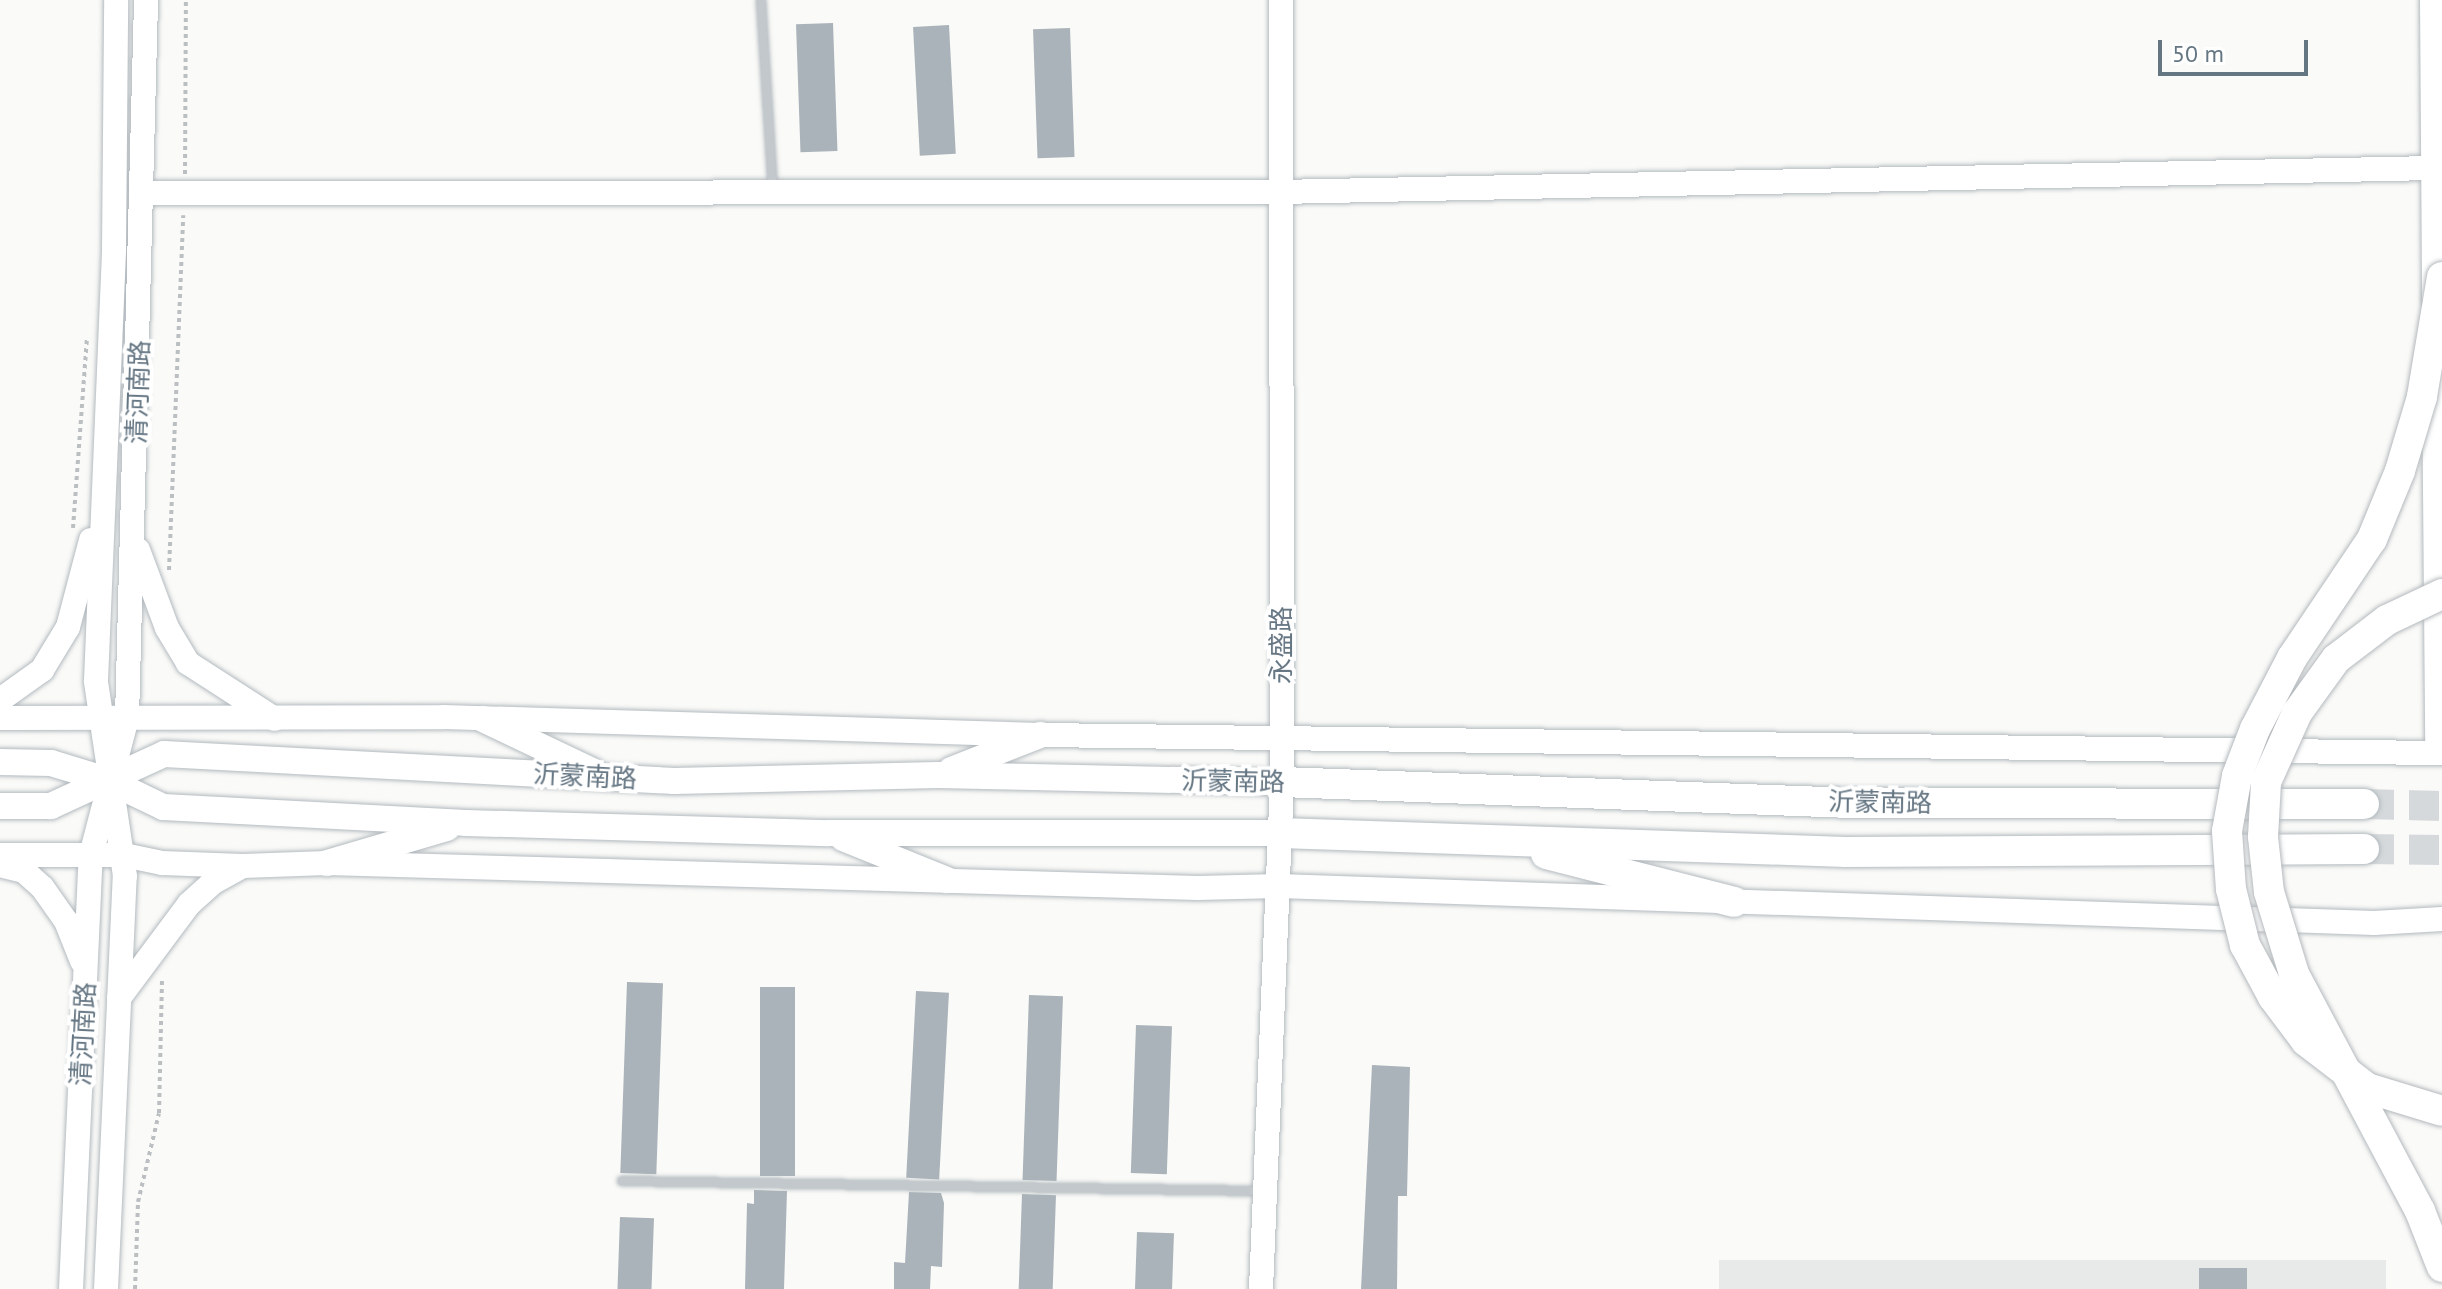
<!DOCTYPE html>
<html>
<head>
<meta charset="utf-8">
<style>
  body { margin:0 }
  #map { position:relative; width:2442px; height:1289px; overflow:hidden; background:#fafaf8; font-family:"PT Sans","Noto Sans SC",sans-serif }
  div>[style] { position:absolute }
  .built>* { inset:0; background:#e8e9e9; transform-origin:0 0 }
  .building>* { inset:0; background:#aab3b9; transform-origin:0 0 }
  .highway-tunnel>* { height:30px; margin-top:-15px; transform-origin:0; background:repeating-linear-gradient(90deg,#d5d9db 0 30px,transparent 0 45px) }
  .path>* { height:4px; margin-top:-2px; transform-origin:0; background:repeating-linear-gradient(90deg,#bbbfc2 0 4px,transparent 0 8px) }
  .roads { filter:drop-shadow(0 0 2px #b3babf) drop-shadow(0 0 2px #b3babf) }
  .lane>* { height:8px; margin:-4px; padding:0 4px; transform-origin:4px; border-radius:4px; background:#c3c8cc }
  .secondary>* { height:24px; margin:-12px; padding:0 12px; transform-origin:12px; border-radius:12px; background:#fff }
  .primary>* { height:26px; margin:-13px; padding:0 13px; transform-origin:13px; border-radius:13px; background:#fff }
  .highway>* { height:30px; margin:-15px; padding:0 15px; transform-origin:15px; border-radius:15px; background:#fff }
  .bridges { filter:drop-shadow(0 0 2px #b4b9bd) drop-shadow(0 0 2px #b4b9bd) }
  .highway-bridge>* { height:30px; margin:-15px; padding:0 15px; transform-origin:15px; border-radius:15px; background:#fff }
  span { translate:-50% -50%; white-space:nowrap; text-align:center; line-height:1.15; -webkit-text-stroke:8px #fff; paint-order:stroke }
  .street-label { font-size:26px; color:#657683 }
  .scale { position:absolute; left:2158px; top:40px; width:150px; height:36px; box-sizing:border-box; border:4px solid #657683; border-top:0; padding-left:10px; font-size:24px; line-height:28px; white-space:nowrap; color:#657683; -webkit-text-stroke:6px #fff; paint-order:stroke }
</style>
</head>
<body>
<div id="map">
  <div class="built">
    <div style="left:1719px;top:1260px;width:667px;height:29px"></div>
  </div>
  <div class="building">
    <div style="left:833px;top:23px;width:128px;height:37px;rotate:88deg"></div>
    <div style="left:949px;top:25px;width:129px;height:36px;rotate:87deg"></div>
    <div style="left:1070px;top:28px;width:129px;height:37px;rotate:88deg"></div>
    <div style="left:627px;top:982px;width:36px;height:191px;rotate:2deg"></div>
    <div style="left:760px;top:987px;width:35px;height:189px"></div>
    <div style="left:916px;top:991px;width:33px;height:187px;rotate:3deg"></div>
    <div style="left:1029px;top:995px;width:34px;height:185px;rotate:2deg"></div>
    <div style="left:1136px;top:1025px;width:36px;height:148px;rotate:2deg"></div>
    <div style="clip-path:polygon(1372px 1065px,1410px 1067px,1407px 1196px,1398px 1196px,1397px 1289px,1361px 1289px)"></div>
    <div style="clip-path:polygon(754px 1190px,787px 1191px,784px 1289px,745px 1289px,747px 1203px,754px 1204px)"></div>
    <div style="clip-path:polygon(909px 1192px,941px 1193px,944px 1203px,942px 1267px,931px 1266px,930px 1289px,894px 1289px,894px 1262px,905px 1263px)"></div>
    <div style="left:1022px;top:1194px;width:34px;height:95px;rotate:2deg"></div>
    <div style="left:620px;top:1217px;width:34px;height:72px;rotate:2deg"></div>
    <div style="left:1137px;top:1232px;width:37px;height:57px;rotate:2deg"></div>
    <div style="left:2199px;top:1268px;width:48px;height:21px"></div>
  </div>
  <div class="highway-tunnel">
    <div style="left:2364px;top:804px;width:78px;rotate:1.5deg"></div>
    <div style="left:2364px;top:849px;width:78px;rotate:0.7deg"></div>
  </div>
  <div class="path">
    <div style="left:185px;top:174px;width:174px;rotate:-89.7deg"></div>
    <div style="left:73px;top:528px;width:191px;rotate:-85.8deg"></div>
    <div style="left:169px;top:570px;width:355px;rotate:-87.7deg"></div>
    <div style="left:135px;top:1289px;width:87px;rotate:-88deg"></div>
    <div style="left:138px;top:1202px;width:91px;rotate:-76.7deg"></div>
    <div style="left:159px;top:1113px;width:135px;rotate:-88.7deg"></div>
  </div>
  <div class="roads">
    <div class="lane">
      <div style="left:761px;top:0;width:191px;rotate:86.4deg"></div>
      <div style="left:622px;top:1181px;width:639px;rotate:0.9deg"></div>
    </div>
    <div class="secondary">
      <div style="left:2432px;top:0;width:298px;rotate:89.6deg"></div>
      <div style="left:144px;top:193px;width:1134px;rotate:-0.05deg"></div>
      <div style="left:1278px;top:192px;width:1155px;rotate:-1.19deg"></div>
      <div style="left:2434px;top:374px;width:378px;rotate:89.5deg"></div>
      <div style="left:138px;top:550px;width:83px;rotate:69.6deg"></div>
      <div style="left:167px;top:628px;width:41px;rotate:59deg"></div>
      <div style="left:188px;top:663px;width:103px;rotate:32.8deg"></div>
      <div style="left:0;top:700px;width:52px;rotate:-35.5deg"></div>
      <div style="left:42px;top:670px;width:50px;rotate:-58.8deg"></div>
      <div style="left:68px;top:627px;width:90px;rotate:-75.2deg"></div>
      <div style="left:0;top:718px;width:444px;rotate:-0.1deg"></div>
      <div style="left:444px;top:717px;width:596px;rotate:1.73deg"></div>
      <div style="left:1040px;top:735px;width:1402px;rotate:0.74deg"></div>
      <div style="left:0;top:855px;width:124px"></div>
      <div style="left:124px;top:855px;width:39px;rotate:12deg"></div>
      <div style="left:162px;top:863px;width:81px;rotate:2.1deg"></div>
      <div style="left:243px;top:866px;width:84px;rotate:-2deg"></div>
      <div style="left:327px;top:863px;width:871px;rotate:1.64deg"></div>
      <div style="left:1198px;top:888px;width:81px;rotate:-1.4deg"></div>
      <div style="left:1279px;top:886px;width:1096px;rotate:1.94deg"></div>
      <div style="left:2374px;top:923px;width:68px;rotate:-3.4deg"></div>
      <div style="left:0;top:865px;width:25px;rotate:14deg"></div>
      <div style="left:24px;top:871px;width:24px;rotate:42deg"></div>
      <div style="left:42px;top:887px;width:42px;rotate:54.8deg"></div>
      <div style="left:66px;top:921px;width:43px;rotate:68.2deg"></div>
      <div style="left:119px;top:998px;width:117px;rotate:-53.3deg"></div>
      <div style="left:189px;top:904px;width:31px;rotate:-42deg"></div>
      <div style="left:212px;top:883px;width:33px;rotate:-29deg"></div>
      <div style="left:71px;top:1289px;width:434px;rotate:-87.4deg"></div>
      <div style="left:91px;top:855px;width:142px;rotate:-75.3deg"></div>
      <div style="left:127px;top:718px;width:718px;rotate:-88.48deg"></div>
      <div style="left:106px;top:1289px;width:413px;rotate:-87.4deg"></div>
      <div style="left:125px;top:876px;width:197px;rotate:-98.5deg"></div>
      <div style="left:96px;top:681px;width:431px;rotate:-87.6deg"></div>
      <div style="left:114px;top:250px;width:250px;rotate:-89.5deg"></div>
      <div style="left:1261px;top:1289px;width:507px;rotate:-87.63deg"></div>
      <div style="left:1282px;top:782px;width:782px;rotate:-90.07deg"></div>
    </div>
    <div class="primary">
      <div style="left:483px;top:719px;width:123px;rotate:25.5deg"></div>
      <div style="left:0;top:762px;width:51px;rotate:1.1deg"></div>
      <div style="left:51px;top:763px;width:59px;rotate:16.9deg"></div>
      <div style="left:107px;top:780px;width:62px;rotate:25.7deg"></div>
      <div style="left:163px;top:807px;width:303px;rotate:3deg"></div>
      <div style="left:466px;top:823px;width:363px;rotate:1.6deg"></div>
      <div style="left:829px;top:833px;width:451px"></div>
      <div style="left:951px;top:770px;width:96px;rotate:-21.5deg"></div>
      <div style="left:0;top:806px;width:51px"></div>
      <div style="left:51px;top:806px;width:124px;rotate:-24.7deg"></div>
      <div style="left:164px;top:754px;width:511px;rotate:3.03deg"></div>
      <div style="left:674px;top:781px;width:264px;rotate:-1.3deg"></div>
      <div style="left:938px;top:775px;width:344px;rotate:1.2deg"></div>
      <div style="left:843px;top:838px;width:112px;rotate:22deg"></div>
      <div style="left:327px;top:863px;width:125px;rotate:-16.3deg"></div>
    </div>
    <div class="highway">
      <div style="left:1282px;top:782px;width:569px;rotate:2.11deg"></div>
      <div style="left:1851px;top:803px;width:513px;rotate:0.11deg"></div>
      <div style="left:1280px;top:833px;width:566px;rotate:1.92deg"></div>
      <div style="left:1846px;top:852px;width:518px;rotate:-0.33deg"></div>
      <div style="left:1546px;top:854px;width:194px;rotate:14.3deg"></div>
    </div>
  </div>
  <div class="bridges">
    <div class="highway-bridge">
      <div style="left:2442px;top:277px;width:122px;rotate:99.5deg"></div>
      <div style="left:2422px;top:397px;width:77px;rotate:106.6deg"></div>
      <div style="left:2400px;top:471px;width:74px;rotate:112.4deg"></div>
      <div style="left:2372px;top:539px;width:143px;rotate:123.9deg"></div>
      <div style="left:2292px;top:658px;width:80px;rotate:117.5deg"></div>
      <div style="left:2255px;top:729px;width:50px;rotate:111deg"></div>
      <div style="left:2237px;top:776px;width:56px;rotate:100.3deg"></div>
      <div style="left:2227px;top:831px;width:58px;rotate:86.1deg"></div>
      <div style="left:2231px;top:889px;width:58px;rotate:76deg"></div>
      <div style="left:2245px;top:945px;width:59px;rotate:61.7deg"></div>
      <div style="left:2273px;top:997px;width:55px;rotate:53.1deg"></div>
      <div style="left:2306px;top:1041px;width:77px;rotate:37.6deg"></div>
      <div style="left:2367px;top:1088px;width:78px;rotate:17deg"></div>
      <div style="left:2442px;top:594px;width:61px;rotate:154.7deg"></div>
      <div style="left:2387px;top:620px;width:64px;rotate:142.6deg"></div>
      <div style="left:2336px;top:659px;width:67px;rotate:125.8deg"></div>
      <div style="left:2297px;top:713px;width:76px;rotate:114.2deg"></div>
      <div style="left:2266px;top:782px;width:55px;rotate:93.1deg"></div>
      <div style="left:2263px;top:837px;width:55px;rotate:83.8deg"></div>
      <div style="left:2269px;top:892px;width:86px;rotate:73deg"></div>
      <div style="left:2294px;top:974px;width:268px;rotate:62deg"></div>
      <div style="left:2420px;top:1211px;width:60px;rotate:68.6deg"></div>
    </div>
  </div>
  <div class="street-label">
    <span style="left:138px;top:392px;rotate:-88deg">清河南路</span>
    <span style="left:1281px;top:645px;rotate:-90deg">永盛路</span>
    <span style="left:585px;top:776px;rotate:3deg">沂蒙南路</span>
    <span style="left:1233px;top:781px;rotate:1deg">沂蒙南路</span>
    <span style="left:1880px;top:802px;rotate:1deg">沂蒙南路</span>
    <span style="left:83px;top:1034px;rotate:-87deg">清河南路</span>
  </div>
  <div class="scale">50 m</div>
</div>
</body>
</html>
